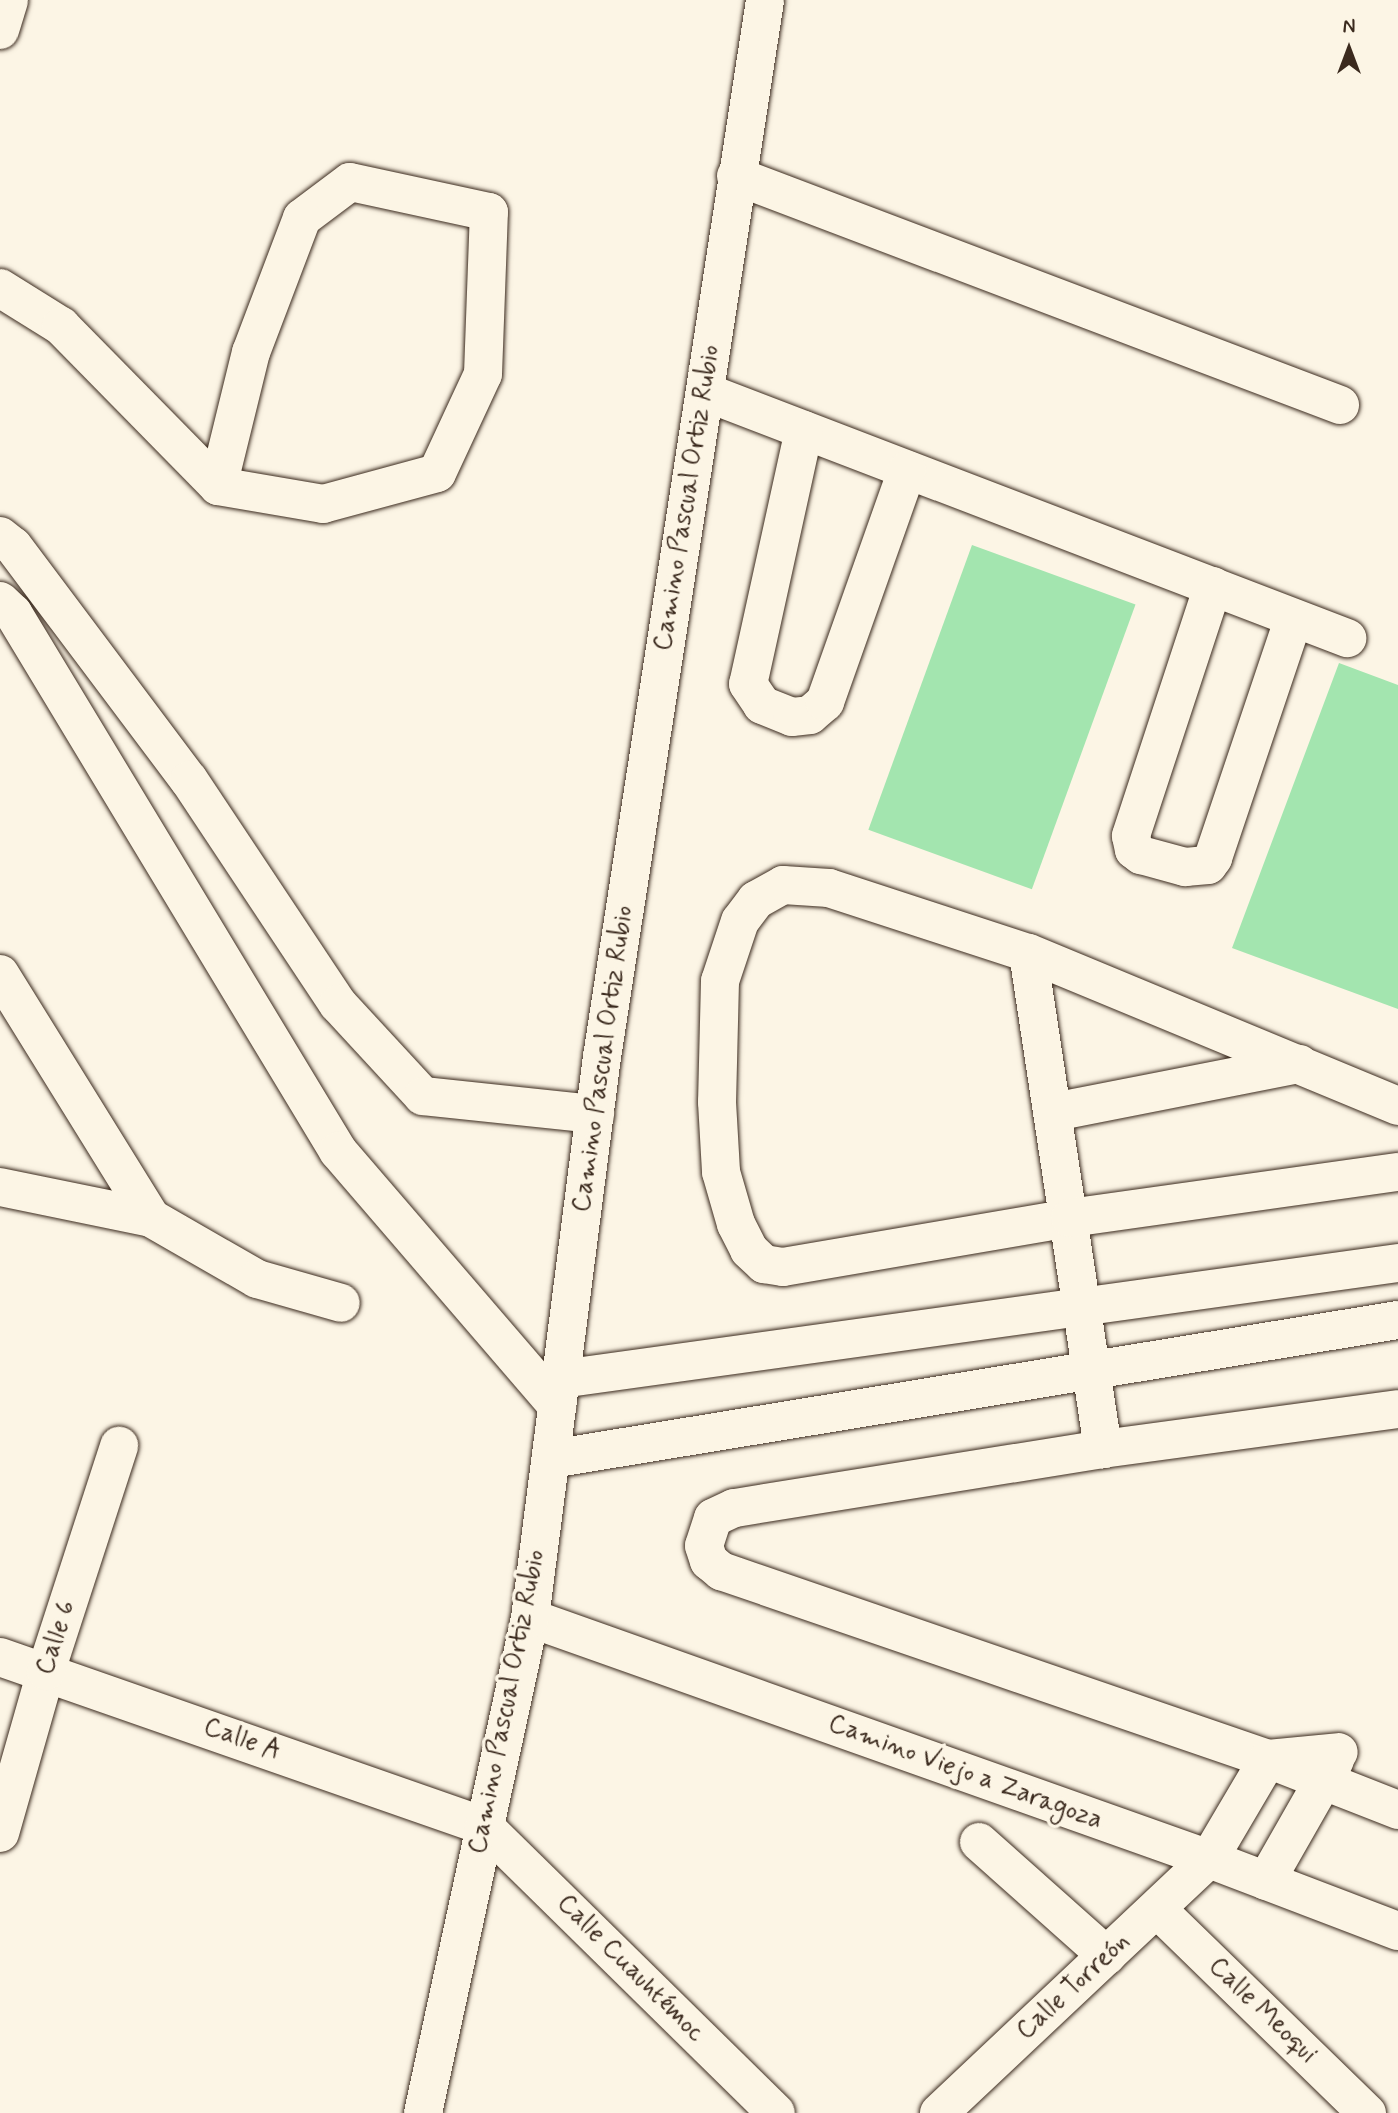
<!DOCTYPE html>
<html>
<head>
<meta charset="utf-8">
<style>
  body { margin:0 }
  #map { position:relative; width:1398px; height:2113px; overflow:hidden; background:#fcf5e5; font-family:Mynerve,sans-serif }
  div>[style] { position:absolute }
  .green>* { inset:0; background:#a3e5af; transform-origin:0 0 }
  .roads { filter:drop-shadow(0 0 2px #3b2a1e) drop-shadow(0 0 2px #3b2a1e) }
  .minor>* { height:38px; margin:-19px; padding:0 19px; transform-origin:19px; border-radius:19px; background:#fcf5e5 }
  span { translate:-50% -50%; white-space:nowrap; text-align:center; line-height:1.15; -webkit-text-stroke:7px #fcf5e5; paint-order:stroke }
  .street-label { font-size:26px; color:#3b2a1e }
  .north { position:absolute; left:1314px; top:14px; width:70px; height:70px; -webkit-text-stroke:5px #fcf5e5; paint-order:stroke; rotate:0deg; font-size:19px; font-weight:700; line-height:28px; text-align:center; color:#3b2a1e }
  .north::after { content:''; display:block; margin:auto; width:24px; height:32px; background:#3b2a1e; clip-path:polygon(50% 0,100% 100%,50% 72%,0 100%) }
</style>
</head>
<body>
<div id="map">
  <div class="green">
    <div style="left:972px;top:545px;width:174px;height:303px;rotate:20deg"></div>
    <div style="clip-path:polygon(1339px 663px,1398px 685px,1398px 1009px,1232px 948px)"></div>
  </div>
  <div class="roads">
    <div class="minor">
      <div style="left:0;top:30px;width:31px;rotate:-73deg"></div>
      <div style="left:736px;top:176px;width:646px;rotate:20.76deg"></div>
      <div style="left:0;top:288px;width:72px;rotate:31.9deg"></div>
      <div style="left:61px;top:326px;width:224px;rotate:45.5deg"></div>
      <div style="left:218px;top:486px;width:107px;rotate:9.7deg"></div>
      <div style="left:323px;top:504px;width:118px;rotate:-15.2deg"></div>
      <div style="left:437px;top:473px;width:109px;rotate:-65.1deg"></div>
      <div style="left:483px;top:374px;width:162px;rotate:-87.9deg"></div>
      <div style="left:489px;top:212px;width:142px;rotate:-167.8deg"></div>
      <div style="left:350px;top:182px;width:60px;rotate:143.1deg"></div>
      <div style="left:302px;top:218px;width:143px;rotate:110.8deg"></div>
      <div style="left:251px;top:352px;width:138px;rotate:103.8deg"></div>
      <div style="left:705px;top:392px;width:688px;rotate:20.97deg"></div>
      <div style="left:804px;top:430px;width:260px;rotate:102.4deg"></div>
      <div style="left:748px;top:684px;width:25px;rotate:56deg"></div>
      <div style="left:762px;top:705px;width:32px;rotate:22deg"></div>
      <div style="left:792px;top:717px;width:18px;rotate:-6deg"></div>
      <div style="left:810px;top:715px;width:20px;rotate:-41deg"></div>
      <div style="left:825px;top:702px;width:246px;rotate:-70.5deg"></div>
      <div style="left:0;top:536px;width:16px;rotate:38deg"></div>
      <div style="left:13px;top:546px;width:293px;rotate:53.1deg"></div>
      <div style="left:189px;top:780px;width:269px;rotate:56.4deg"></div>
      <div style="left:338px;top:1004px;width:125px;rotate:47.3deg"></div>
      <div style="left:423px;top:1096px;width:173px;rotate:6deg"></div>
      <div style="left:1213px;top:586px;width:263px;rotate:108.2deg"></div>
      <div style="left:1131px;top:836px;width:14px;rotate:78deg"></div>
      <div style="left:1134px;top:850px;width:9px;rotate:36deg"></div>
      <div style="left:1141px;top:855px;width:46px;rotate:15.3deg"></div>
      <div style="left:1185px;top:867px;width:23px;rotate:-5deg"></div>
      <div style="left:1208px;top:865px;width:9px;rotate:-54deg"></div>
      <div style="left:1213px;top:858px;width:253px;rotate:-71.4deg"></div>
      <div style="left:0;top:601px;width:18px;rotate:43deg"></div>
      <div style="left:13px;top:613px;width:629px;rotate:58.86deg"></div>
      <div style="left:338px;top:1151px;width:336px;rotate:49.3deg"></div>
      <div style="left:1028px;top:953px;width:502px;rotate:81.4deg"></div>
      <div style="left:0;top:974px;width:287px;rotate:58.2deg"></div>
      <div style="left:151px;top:1218px;width:122px;rotate:29.9deg"></div>
      <div style="left:257px;top:1279px;width:87px;rotate:15.9deg"></div>
      <div style="left:1398px;top:1106px;width:400px;rotate:-157.5deg"></div>
      <div style="left:1028px;top:953px;width:209px;rotate:-161.9deg"></div>
      <div style="left:829px;top:888px;width:46px;rotate:-176.3deg"></div>
      <div style="left:783px;top:885px;width:31px;rotate:151deg"></div>
      <div style="left:756px;top:900px;width:26px;rotate:127deg"></div>
      <div style="left:740px;top:921px;width:63px;rotate:108.4deg"></div>
      <div style="left:720px;top:981px;width:121px;rotate:91.4deg"></div>
      <div style="left:717px;top:1102px;width:70px;rotate:86.7deg"></div>
      <div style="left:721px;top:1172px;width:54px;rotate:73.9deg"></div>
      <div style="left:736px;top:1224px;width:29px;rotate:63deg"></div>
      <div style="left:749px;top:1250px;width:21px;rotate:43deg"></div>
      <div style="left:764px;top:1264px;width:19px;rotate:9deg"></div>
      <div style="left:783px;top:1267px;width:291px;rotate:-9.7deg"></div>
      <div style="left:1070px;top:1218px;width:331px;rotate:-8deg"></div>
      <div style="left:1054px;top:1112px;width:250px;rotate:-11.1deg"></div>
      <div style="left:0;top:1187px;width:154px;rotate:11.6deg"></div>
      <div style="left:561px;top:1379px;width:845px;rotate:-7.89deg"></div>
      <div style="left:1398px;top:1409px;width:298px;rotate:172.3deg"></div>
      <div style="left:1103px;top:1449px;width:374px;rotate:170.9deg"></div>
      <div style="left:734px;top:1508px;width:23px;rotate:155deg"></div>
      <div style="left:713px;top:1518px;width:29px;rotate:108deg"></div>
      <div style="left:704px;top:1546px;width:16px;rotate:72deg"></div>
      <div style="left:709px;top:1561px;width:16px;rotate:40deg"></div>
      <div style="left:721px;top:1571px;width:578px;rotate:18.97deg"></div>
      <div style="left:1268px;top:1759px;width:140px;rotate:21.4deg"></div>
      <div style="left:551px;top:1459px;width:858px;rotate:-9.32deg"></div>
      <div style="left:530px;top:1618px;width:721px;rotate:19.54deg"></div>
      <div style="left:1209px;top:1859px;width:202px;rotate:20.9deg"></div>
      <div style="left:0;top:1657px;width:513px;rotate:19.25deg"></div>
      <div style="left:484px;top:1826px;width:409px;rotate:44.5deg"></div>
      <div style="left:0;top:1833px;width:168px;rotate:-74.1deg"></div>
      <div style="left:46px;top:1671px;width:237px;rotate:-72deg"></div>
      <div style="left:979px;top:1842px;width:171px;rotate:41.7deg"></div>
      <div style="left:1266px;top:1881px;width:139px;rotate:-60.3deg"></div>
      <div style="left:1157px;top:1909px;width:293px;rotate:44.2deg"></div>
      <div style="left:423px;top:2113px;width:506px;rotate:-77.8deg"></div>
      <div style="left:530px;top:1618px;width:566px;rotate:-82.69deg"></div>
      <div style="left:602px;top:1057px;width:1069px;rotate:-81.23deg"></div>
      <div style="left:939px;top:2113px;width:371px;rotate:-43.3deg"></div>
      <div style="left:1209px;top:1859px;width:116px;rotate:-59.5deg"></div>
      <div style="left:1268px;top:1759px;width:71px;rotate:-5.6deg"></div>
    </div>
  </div>
  <div class="street-label">
    <span style="left:688px;top:498px;rotate:-81deg">Camino Pascual Ortiz Rubio</span>
    <span style="left:604px;top:1059px;rotate:-82deg">Camino Pascual Ortiz Rubio</span>
    <span style="left:57px;top:1638px;rotate:-72deg">Calle 6</span>
    <span style="left:508px;top:1702px;rotate:-79deg">Camino Pascual Ortiz Rubio</span>
    <span style="left:242px;top:1740px;rotate:19deg">Calle A</span>
    <span style="left:965px;top:1773px;rotate:20deg">Camino Viejo a Zaragoza</span>
    <span style="left:630px;top:1969px;rotate:45deg">Calle Cuauhtémoc</span>
    <span style="left:1074px;top:1987px;rotate:-43deg">Calle Torreón</span>
    <span style="left:1262px;top:2011px;rotate:44deg">Calle Meoqui</span>
  </div>
  <div class="north">N</div>
</div>
</body>
</html>
